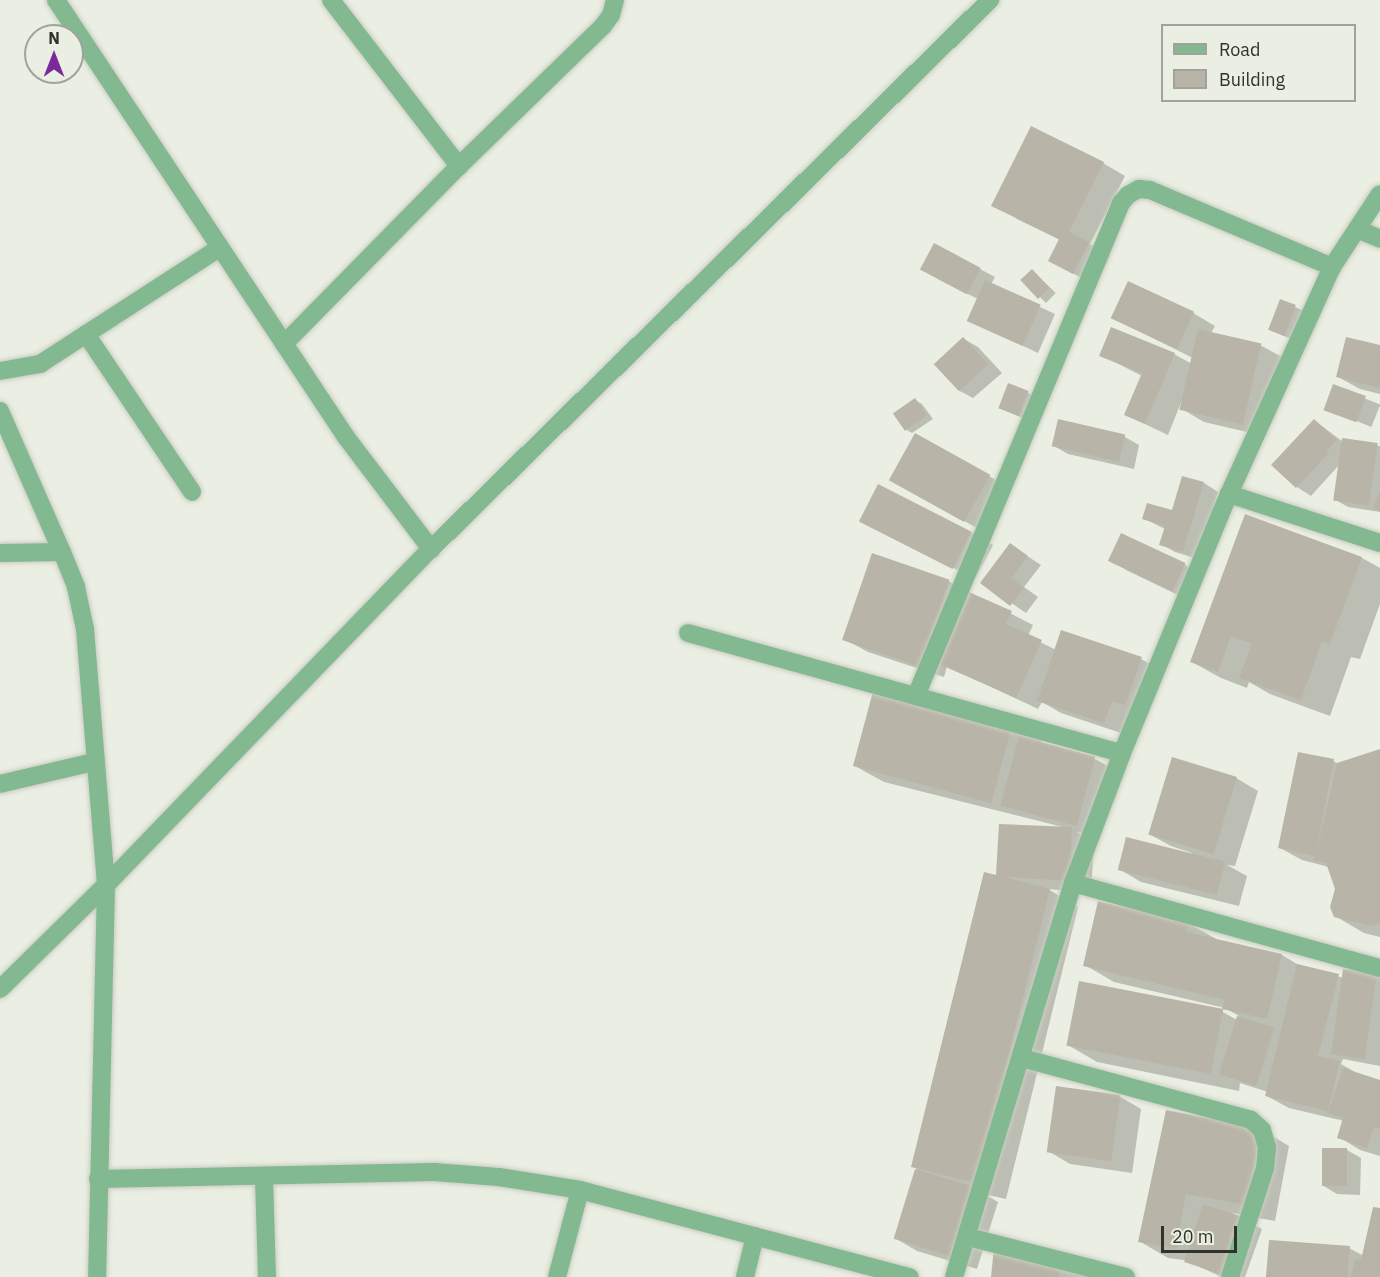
<!DOCTYPE html>
<html>
<head>
<meta charset="utf-8">
<style>
  body { margin:0 }
  #map { position:relative; width:1380px; height:1277px; overflow:hidden; background:#ebeee2; font-family:"IBM Plex Sans",sans-serif }
  div>[style] { position:absolute }
  .shadow>* { inset:0; background:#0003; transform-origin:0 0 }
  .building>* { inset:0; background:#b9b4a8; transform-origin:0 0 }
  .roads { filter:drop-shadow(0 0 2px #c9ccc1) drop-shadow(0 0 2px #c9ccc1) }
  .street>* { height:18px; margin:-9px; padding:0 9px; transform-origin:9px; border-radius:9px; background:#82b991 }
  span { translate:-50% -50%; white-space:nowrap; text-align:center; line-height:1.15; -webkit-text-stroke:5px #ebeee2; paint-order:stroke }
  .legend { position:absolute; left:1161px; top:24px; width:195px; height:78px; box-sizing:border-box; background:#ebeee2; border:2px solid #a0a39a; margin:0; padding:8px 10px; list-style:none; font-size:18px; color:#30322d }
  .legend li { display:flex; align-items:center; gap:12px; height:30px }
  .legend b { width:30px; border:2px solid #a0a39a }
  .north { position:absolute; left:24px; top:24px; width:60px; height:60px; box-sizing:border-box; background:#ebeee2; border:2px solid #a0a39a; border-radius:50%; rotate:0deg; font-size:16px; font-weight:700; line-height:24px; text-align:center; color:#30322d }
  .north::after { content:''; display:block; margin:auto; width:21px; height:27px; background:#7b2a9b; clip-path:polygon(50% 0,100% 100%,50% 72%,0 100%) }
  .scale { position:absolute; left:1161px; top:1226px; width:76px; height:27px; box-sizing:border-box; border:3px solid #30322d; border-top:0; padding-left:8px; font-size:18px; line-height:21px; white-space:nowrap; color:#30322d; -webkit-text-stroke:4px #ebeee2; paint-order:stroke }
</style>
</head>
<body>
<div id="map">
  <div class="shadow">
    <div style="clip-path:polygon(1103px 163px,1125px 176px,1090px 244px,1110px 256px,1095px 285px,1072px 273px,1060px 240px,1015px 218px)"></div>
    <div style="clip-path:polygon(935px 245px,995px 277px,991px 284px,1055px 314px,1038px 353px,969px 320px,978px 299px,936px 278px)"></div>
    <div style="left:1032px;top:270px;width:33px;height:14px;rotate:44deg"></div>
    <div style="clip-path:polygon(1295px 307px,1302px 310px,1291px 339px,1277px 333px)"></div>
    <div style="clip-path:polygon(1193px 313px,1215px 326px,1211px 333px,1260px 345px,1282px 357px,1264px 436px,1204px 422px,1182px 409px,1182px 400px,1168px 435px,1126px 415px,1142px 376px,1101px 355px,1174px 354px,1192px 364px,1193px 358px,1112px 318px)"></div>
    <div style="clip-path:polygon(964px 339px,978px 347px,1002px 373px,973px 398px,958px 390px)"></div>
    <div style="clip-path:polygon(1380px 347px,1380px 394px,1360px 389px,1338px 377px)"></div>
    <div style="left:1334px;top:386px;width:50px;height:24px;rotate:22deg"></div>
    <div style="clip-path:polygon(1028px 393px,1035px 396px,1025px 419px,1006px 411px)"></div>
    <div style="clip-path:polygon(915px 400px,922px 404px,933px 419px,912px 433px,905px 429px)"></div>
    <div style="clip-path:polygon(1314px 420px,1343px 442px,1380px 446px,1380px 512px,1348px 507px,1334px 499px,1339px 465px,1311px 496px,1297px 487px,1273px 465px)"></div>
    <div style="clip-path:polygon(1059px 421px,1125px 437px,1139px 445px,1134px 469px,1068px 454px,1054px 446px)"></div>
    <div style="clip-path:polygon(989px 476px,1011px 489px,986px 533px,912px 492px)"></div>
    <div style="clip-path:polygon(1183px 478px,1204px 483px,1218px 492px,1198px 559px,1175px 552px,1161px 544px,1165px 529px,1143px 518px,1173px 512px)"></div>
    <div style="clip-path:polygon(1245px 516px,1362px 558px,1380px 568px,1380px 604px,1360px 659px,1351px 657px,1330px 716px,1270px 694px,1249px 682px,1247px 688px,1221px 678px,1192px 662px)"></div>
    <div style="clip-path:polygon(861px 521px,971px 532px,993px 545px,975px 579px)"></div>
    <div style="clip-path:polygon(1010px 545px,1041px 565px,1024px 587px,1038px 597px,1026px 613px,982px 583px)"></div>
    <div style="clip-path:polygon(1184px 564px,1198px 573px,1186px 599px,1124px 569px)"></div>
    <div style="clip-path:polygon(948px 581px,1033px 625px,1028px 636px,1056px 650px,1141px 659px,1163px 671px,1147px 717px,1134px 712px,1127px 735px,1061px 713px,1042px 702px,1038px 709px,947px 666px,944px 677px,868px 652px,846px 640px)"></div>
    <div style="clip-path:polygon(876px 686px,1042px 738px,1040px 744px,1095px 759px,1117px 771px,1099px 836px,1077px 832px,1094px 841px,1091px 893px,1048px 889px,1078px 907px,1006px 1199px,984px 1194px,998px 1202px,977px 1269px,917px 1251px,895px 1238px,917px 1169px,913px 1166px,998px 877px,1063px 827px,884px 782px,855px 766px)"></div>
    <div style="clip-path:polygon(1380px 751px,1380px 937px,1364px 933px,1335px 916px,1336px 888px,1329px 867px,1302px 860px,1280px 848px,1333px 761px,1339px 764px)"></div>
    <div style="clip-path:polygon(1236px 778px,1258px 791px,1235px 866px,1227px 865px,1247px 876px,1239px 906px,1141px 882px,1119px 869px,1191px 855px,1192px 853px,1171px 846px,1149px 834px)"></div>
    <div style="clip-path:polygon(1188px 923px,1218px 940px,1282px 955px,1302px 967px,1344px 978px,1377px 975px,1380px 977px,1380px 1066px,1343px 1059px,1341px 1064px,1362px 1076px,1380px 1082px,1380px 1156px,1360px 1150px,1339px 1137px,1344px 1121px,1289px 1108px,1267px 1096px,1268px 1092px,1240px 1083px,1239px 1091px,1097px 1062px,1068px 1045px,1080px 983px,1223px 1012px,1237px 1020px,1239px 1016px,1225px 1008px,1114px 982px,1085px 965px)"></div>
    <div style="clip-path:polygon(1119px 1096px,1141px 1109px,1132px 1173px,1070px 1164px,1048px 1151px)"></div>
    <div style="clip-path:polygon(1167px 1112px,1260px 1129px,1289px 1146px,1275px 1221px,1232px 1213px,1262px 1229px,1245px 1277px,1222px 1277px,1184px 1260px,1168px 1258px,1139px 1241px)"></div>
    <div style="clip-path:polygon(1347px 1150px,1361px 1158px,1360px 1195px,1337px 1194px,1322px 1185px)"></div>
    <div style="clip-path:polygon(1380px 1210px,1380px 1277px,1268px 1277px,1349px 1248px,1364px 1256px)"></div>
    <div style="clip-path:polygon(996px 1249px,1111px 1277px,992px 1277px)"></div>
  </div>
  <div class="building">
    <div style="clip-path:polygon(1031px 126px,1104px 162px,1069px 232px,1089px 242px,1073px 274px,1048px 261px,1059px 239px,991px 206px)"></div>
    <div style="left:934px;top:243px;width:53px;height:30px;rotate:28deg"></div>
    <div style="left:1032px;top:269px;width:26px;height:16px;rotate:47deg"></div>
    <div style="left:985px;top:280px;width:61px;height:45px;rotate:24deg"></div>
    <div style="left:1128px;top:281px;width:73px;height:41px;rotate:25deg"></div>
    <div style="left:1280px;top:299px;width:17px;height:33px;rotate:21deg"></div>
    <div style="clip-path:polygon(1111px 327px,1175px 353px,1145px 424px,1124px 415px,1142px 373px,1099px 356px)"></div>
    <div style="left:1198px;top:329px;width:65px;height:83px;rotate:13deg"></div>
    <div style="left:963px;top:337px;width:37px;height:40px;rotate:47deg"></div>
    <div style="clip-path:polygon(1346px 337px,1380px 345px,1380px 388px,1336px 377px)"></div>
    <div style="left:1008px;top:383px;width:22px;height:27px;rotate:21deg"></div>
    <div style="left:1333px;top:384px;width:35px;height:28px;rotate:20deg"></div>
    <div style="left:915px;top:398px;width:21px;height:27px;rotate:55deg"></div>
    <div style="left:1058px;top:419px;width:69px;height:28px;rotate:13deg"></div>
    <div style="clip-path:polygon(1314px 419px,1337px 440px,1326px 452px,1328px 454px,1296px 488px,1271px 465px)"></div>
    <div style="left:915px;top:433px;width:86px;height:54px;rotate:29deg"></div>
    <div style="left:1342px;top:438px;width:36px;height:63px;rotate:8deg"></div>
    <div style="clip-path:polygon(1182px 476px,1204px 482px,1183px 552px,1159px 545px,1165px 526px,1142px 519px,1147px 503px,1172px 510px)"></div>
    <div style="left:878px;top:484px;width:105px;height:42px;rotate:27deg"></div>
    <div style="clip-path:polygon(1380px 490px,1380px 511px,1373px 508px)"></div>
    <div style="clip-path:polygon(1245px 514px,1362px 557px,1330px 644px,1322px 641px,1301px 700px,1239px 678px,1252px 644px,1231px 636px,1218px 672px,1190px 662px)"></div>
    <div style="left:1121px;top:533px;width:71px;height:31px;rotate:25deg"></div>
    <div style="clip-path:polygon(1010px 543px,1028px 556px,1011px 578px,1024px 588px,1010px 606px,980px 583px)"></div>
    <div style="left:872px;top:553px;width:82px;height:92px;rotate:19deg"></div>
    <div style="clip-path:polygon(971px 593px,1012px 611px,1006px 624px,1042px 640px,1016px 698px,939px 664px)"></div>
    <div style="clip-path:polygon(1061px 630px,1142px 657px,1125px 705px,1112px 701px,1104px 723px,1037px 701px)"></div>
    <div style="left:875px;top:684px;width:143px;height:85px;rotate:15deg"></div>
    <div style="left:1019px;top:736px;width:79px;height:72px;rotate:15deg"></div>
    <div style="clip-path:polygon(1380px 749px,1380px 923px,1371px 926px,1334px 917px,1330px 907px,1335px 889px,1326px 863px,1314px 860px,1315px 856px,1278px 848px,1298px 752px,1334px 759px,1316px 854px,1337px 763px)"></div>
    <div style="left:1172px;top:757px;width:68px;height:81px;rotate:17deg"></div>
    <div style="clip-path:polygon(999px 824px,1072px 827px,1070px 881px,1005px 877px,1050px 889px,977px 1183px,911px 1167px,984px 872px,996px 875px)"></div>
    <div style="left:1126px;top:837px;width:102px;height:34px;rotate:14deg"></div>
    <div style="clip-path:polygon(1098px 901px,1189px 922px,1186px 932px,1282px 954px,1267px 1019px,1222px 1009px,1225px 1000px,1083px 966px)"></div>
    <div style="clip-path:polygon(1297px 964px,1339px 974px,1318px 1056px,1340px 1061px,1328px 1111px,1265px 1096px)"></div>
    <div style="left:1343px;top:969px;width:34px;height:86px;rotate:8deg"></div>
    <div style="left:1079px;top:981px;width:147px;height:66px;rotate:11deg"></div>
    <div style="left:1237px;top:1016px;width:39px;height:61px;rotate:17deg"></div>
    <div style="clip-path:polygon(1343px 1068px,1380px 1080px,1380px 1129px,1374px 1127px,1367px 1148px,1337px 1138px,1343px 1118px,1328px 1113px)"></div>
    <div style="left:1056px;top:1086px;width:65px;height:67px;rotate:8deg"></div>
    <div style="clip-path:polygon(1166px 1110px,1261px 1128px,1246px 1205px,1186px 1194px,1176px 1249px,1138px 1242px)"></div>
    <div style="left:1322px;top:1148px;width:25px;height:38px"></div>
    <div style="left:915px;top:1169px;width:65px;height:73px;rotate:17deg"></div>
    <div style="left:1203px;top:1204px;width:47px;height:61px;rotate:18deg"></div>
    <div style="clip-path:polygon(1373px 1207px,1380px 1208px,1380px 1277px,1351px 1277px,1355px 1259px,1361px 1260px)"></div>
    <div style="clip-path:polygon(1269px 1240px,1350px 1246px,1347px 1277px,1266px 1277px)"></div>
    <div style="clip-path:polygon(994px 1248px,1062px 1255px,1059px 1277px,991px 1277px)"></div>
  </div>
  <div class="roads">
    <div class="street">
      <div style="left:56px;top:0;width:524px;rotate:56.43deg"></div>
      <div style="left:346px;top:437px;width:141px;rotate:52.8deg"></div>
      <div style="left:331px;top:0;width:210px;rotate:52.4deg"></div>
      <div style="left:1357px;top:229px;width:25px;rotate:23deg"></div>
      <div style="left:86px;top:334px;width:190px;rotate:56.1deg"></div>
      <div style="left:284px;top:344px;width:250px;rotate:-45.5deg"></div>
      <div style="left:459px;top:166px;width:201px;rotate:-44.2deg"></div>
      <div style="left:603px;top:26px;width:14px;rotate:-54deg"></div>
      <div style="left:611px;top:15px;width:16px;rotate:-75deg"></div>
      <div style="left:0;top:371px;width:41px;rotate:-9.9deg"></div>
      <div style="left:40px;top:364px;width:213px;rotate:-32.9deg"></div>
      <div style="left:0;top:411px;width:154px;rotate:66.3deg"></div>
      <div style="left:62px;top:552px;width:38px;rotate:68deg"></div>
      <div style="left:76px;top:587px;width:43px;rotate:77.9deg"></div>
      <div style="left:85px;top:629px;width:257px;rotate:85.3deg"></div>
      <div style="left:106px;top:885px;width:392px;rotate:91.3deg"></div>
      <div style="left:1229px;top:494px;width:159px;rotate:18deg"></div>
      <div style="left:0;top:553px;width:62px;rotate:-0.9deg"></div>
      <div style="left:688px;top:633px;width:450px;rotate:15.5deg"></div>
      <div style="left:916px;top:696px;width:534px;rotate:-67.42deg"></div>
      <div style="left:1121px;top:203px;width:11px;rotate:-49deg"></div>
      <div style="left:1128px;top:195px;width:13px;rotate:-29deg"></div>
      <div style="left:1139px;top:189px;width:11px;rotate:5deg"></div>
      <div style="left:1150px;top:190px;width:198px;rotate:22.9deg"></div>
      <div style="left:0;top:784px;width:97px;rotate:-13.2deg"></div>
      <div style="left:1073px;top:883px;width:319px;rotate:15.5deg"></div>
      <div style="left:0;top:989px;width:148px;rotate:-44.5deg"></div>
      <div style="left:106px;top:885px;width:467px;rotate:-46deg"></div>
      <div style="left:431px;top:549px;width:784px;rotate:-44.48deg"></div>
      <div style="left:1022px;top:1058px;width:237px;rotate:15.1deg"></div>
      <div style="left:1251px;top:1120px;width:15px;rotate:42deg"></div>
      <div style="left:1262px;top:1130px;width:18px;rotate:74deg"></div>
      <div style="left:1267px;top:1147px;width:21px;rotate:95deg"></div>
      <div style="left:1265px;top:1168px;width:114px;rotate:107.8deg"></div>
      <div style="left:264px;top:1177px;width:100px;rotate:88.3deg"></div>
      <div style="left:98px;top:1179px;width:336px;rotate:-1.2deg"></div>
      <div style="left:434px;top:1172px;width:65px;rotate:4.4deg"></div>
      <div style="left:499px;top:1177px;width:82px;rotate:9.1deg"></div>
      <div style="left:580px;top:1190px;width:341px;rotate:14.8deg"></div>
      <div style="left:968px;top:1237px;width:163px;rotate:14.2deg"></div>
      <div style="left:557px;top:1277px;width:90px;rotate:-75.2deg"></div>
      <div style="left:745px;top:1277px;width:42px;rotate:-76.3deg"></div>
      <div style="left:954px;top:1277px;width:412px;rotate:-73.2deg"></div>
      <div style="left:1073px;top:883px;width:139px;rotate:-69.3deg"></div>
      <div style="left:1122px;top:753px;width:280px;rotate:-67.6deg"></div>
      <div style="left:1229px;top:494px;width:249px;rotate:-65.6deg"></div>
      <div style="left:1332px;top:267px;width:87px;rotate:-56.7deg"></div>
    </div>
  </div>
  <ul class="legend">
  <li><b style="height:8px;background:#82b991"></b>Road</li>
  <li><b style="height:16px;background:#b9b4a8"></b>Building</li>
  </ul>
  <div class="north">N</div>
  <div class="scale">20 m</div>
</div>
</body>
</html>
